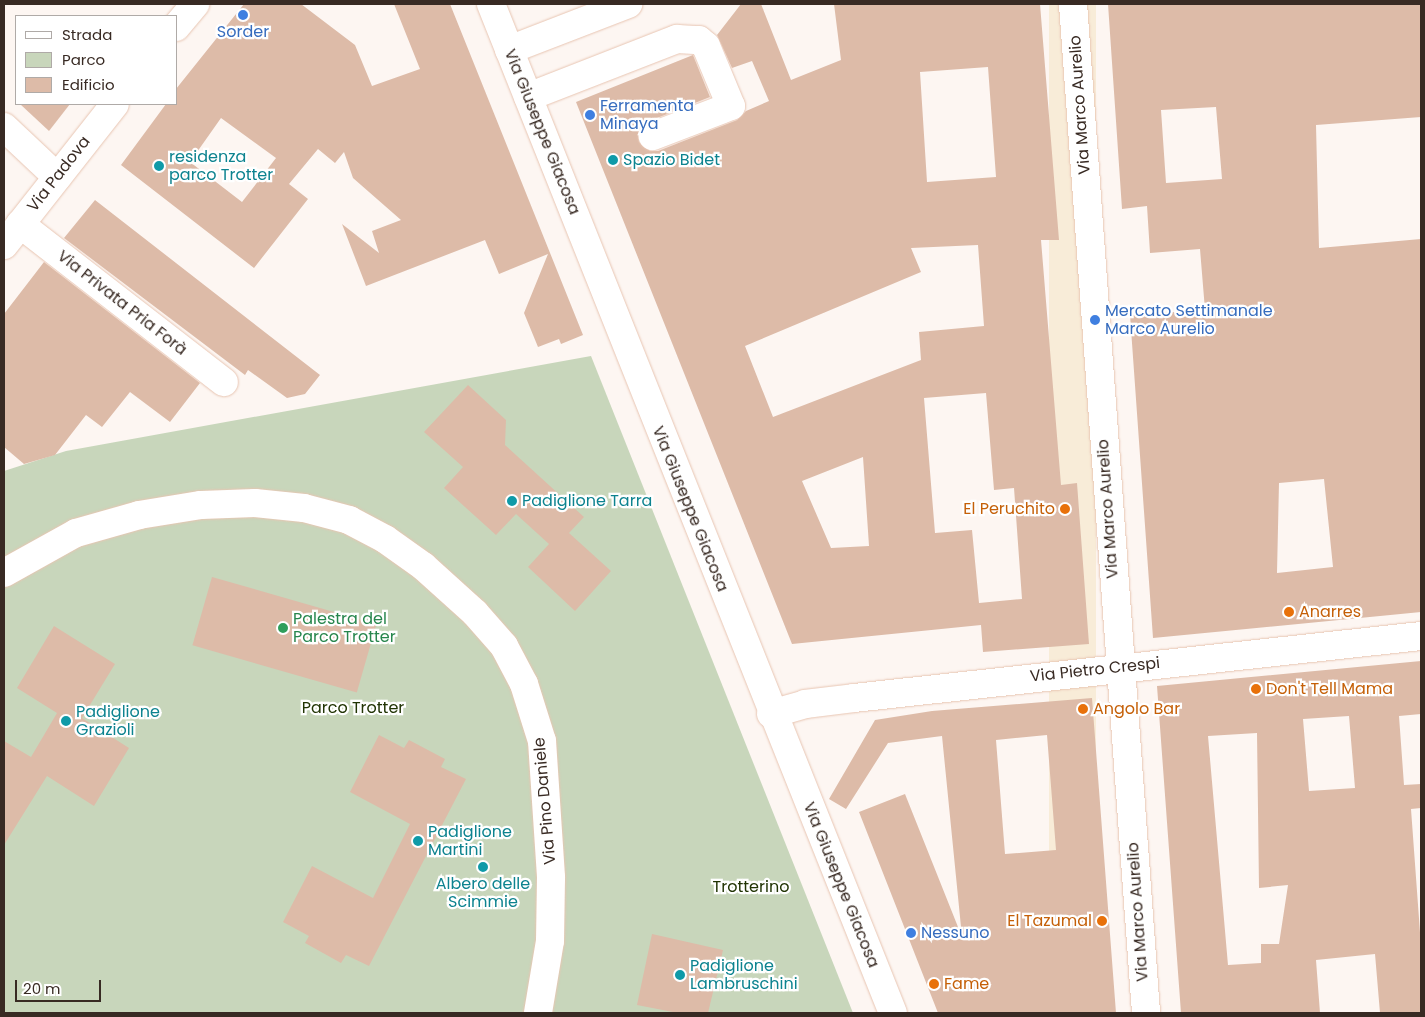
<!DOCTYPE html>
<html>
<head>
<meta charset="utf-8">
<style>
  body { margin:0 }
  #map { position:relative; width:1425px; height:1017px; overflow:hidden; background:#fdf6f2; font-family:Poppins,sans-serif }
  div>[style] { position:absolute }
  .commercial>* { inset:0; background:#f8ecd8; transform-origin:0 0 }
  .green>* { inset:0; background:#c8d6bb }
  .building>* { inset:0; background:#ddbba8; transform-origin:0 0 }
  .roads { filter:drop-shadow(0 0 1px #e8c5b2) drop-shadow(0 0 1px #e8c5b2) }
  .minor>* { height:28px; margin:-14px; padding:0 14px; transform-origin:14px; border-radius:14px; background:#fff }
  .dots>* { width:14px; height:14px; translate:-50% -50%; box-sizing:border-box; border:2px solid #fff; border-radius:50% }
  span { translate:-50% -50%; white-space:nowrap; text-align:center; line-height:1.15; -webkit-text-stroke:4.5px #fff; paint-order:stroke }
  .shop-label { font-size:16px; color:#366cbe }
  .left { translate:0 -50%; text-align:left }
  .street-label { font-size:16px; color:#382a23 }
  .culture-label { font-size:16px; color:#0d838f }
  .food-label { font-size:16px; color:#c56008 }
  .right { translate:-100% -50%; text-align:right }
  .leisure-label { font-size:16px; color:#27864d }
  .park-label { font-size:16px; color:#213404 }
  .frame { position:absolute; inset:0; border:5px solid #382a23; pointer-events:none }
  .legend { position:absolute; left:15px; top:15px; width:162px; height:90px; box-sizing:border-box; background:#fff; border:1px solid #afaaa7; margin:0; padding:6px 9px; list-style:none; font-size:15px; color:#382a23 }
  .legend li { display:flex; align-items:center; gap:10px; height:25px }
  .legend b { width:25px; border:1px solid #afaaa7 }
  .scale { position:absolute; left:15px; top:980px; width:86px; height:22px; box-sizing:border-box; border:2px solid #382a23; border-top:0; padding-left:6px; font-size:15px; line-height:18px; white-space:nowrap; color:#382a23; -webkit-text-stroke:4px #fff; paint-order:stroke }
</style>
</head>
<body>
<div id="map">
  <div class="commercial">
    <div style="left:1049px;top:4px;width:47px;height:1012px"></div>
  </div>
  <div class="green">
    <div style="clip-path:polygon(591px 356px,853px 1013px,4px 1013px,4px 471px,66px 451px)"></div>
  </div>
  <div class="building">
    <div style="clip-path:polygon(evenodd,244px 4px,301px 4px,355px 45px,372px 86px,420px 69px,394px 4px,450px 4px,583px 335px,561px 344px,559px 339px,538px 347px,524px 313px,548px 254px,499px 274px,485px 240px,366px 286px,342px 224px,379px 253px,372px 231px,401px 220px,353px 178px,344px 152px,335px 163px,318px 149px,289px 184px,308px 199px,254px 268px,121px 165px,166px 104px,176px 104px,176px 89px,244px 4px,221px 118px,276px 158px,242px 202px,190px 162px,221px 118px)"></div>
    <div style="clip-path:polygon(evenodd,741px 4px,761px 4px,791px 80px,841px 60px,834px 4px,1040px 4px,1059px 240px,1041px 240px,1061px 485px,1077px 483px,1089px 644px,983px 652px,981px 625px,792px 644px,576px 102px,693px 55px,710px 97px,647px 122px,638px 133px,639px 142px,650px 151px,658px 151px,737px 120px,746px 111px,769px 101px,752px 61px,732px 68px,717px 35px,741px 4px,988px 67px,996px 177px,927px 182px,920px 72px,988px 67px,741px 4px,978px 245px,984px 326px,919px 332px,921px 360px,773px 417px,745px 346px,921px 272px,911px 248px,978px 245px,741px 4px,986px 393px,994px 490px,1014px 488px,1022px 599px,979px 603px,972px 530px,935px 533px,924px 398px,986px 393px,741px 4px,863px 457px,869px 546px,831px 548px,802px 481px,863px 457px)"></div>
    <div style="clip-path:polygon(evenodd,1108px 4px,1421px 4px,1421px 117px,1316px 125px,1319px 248px,1421px 239px,1421px 612px,1153px 638px,1130px 315px,1205px 310px,1200px 249px,1150px 253px,1147px 206px,1122px 209px,1108px 4px,1216px 107px,1222px 179px,1166px 183px,1161px 110px,1216px 107px,1108px 4px,1324px 479px,1333px 567px,1277px 573px,1279px 483px,1324px 479px)"></div>
    <div style="clip-path:polygon(20px 104px,70px 104px,49px 131px)"></div>
    <div style="clip-path:polygon(95px 200px,320px 375px,305px 394px,287px 398px,248px 370px,245px 375px,64px 238px)"></div>
    <div style="clip-path:polygon(44px 262px,200px 383px,170px 422px,130px 392px,102px 427px,86px 415px,55px 455px,24px 464px,4px 447px,4px 314px)"></div>
    <div style="clip-path:polygon(468px 385px,506px 420px,505px 445px,584px 517px,569px 533px,611px 571px,575px 611px,528px 567px,549px 544px,516px 514px,496px 535px,444px 488px,463px 467px,424px 432px)"></div>
    <div style="left:212px;top:577px;width:171px;height:71px;rotate:16deg"></div>
    <div style="clip-path:polygon(54px 626px,115px 664px,82px 718px,129px 748px,94px 806px,47px 776px,4px 845px,4px 741px,31px 757px,57px 713px,17px 688px)"></div>
    <div style="clip-path:polygon(evenodd,1421px 661px,1421px 714px,1399px 716px,1404px 785px,1421px 784px,1421px 808px,1411px 809px,1421px 946px,1421px 1013px,1380px 1013px,1375px 954px,1316px 960px,1320px 1013px,1181px 1013px,1157px 686px,1421px 661px,1349px 716px,1355px 788px,1309px 791px,1303px 719px,1349px 716px,1421px 661px,1257px 733px,1259px 888px,1288px 885px,1279px 944px,1261px 944px,1261px 963px,1228px 965px,1208px 736px,1257px 733px)"></div>
    <div style="clip-path:polygon(evenodd,1092px 698px,1116px 1013px,938px 1013px,859px 812px,905px 794px,962px 937px,942px 736px,888px 743px,846px 809px,829px 799px,875px 720px,932px 711px,1092px 698px,1047px 735px,1056px 850px,1005px 854px,996px 740px,1047px 735px)"></div>
    <div style="clip-path:polygon(379px 735px,404px 748px,409px 740px,445px 759px,441px 767px,466px 779px,369px 966px,346px 955px,341px 963px,305px 943px,309px 936px,283px 922px,312px 866px,373px 898px,410px 824px,350px 792px)"></div>
    <div style="clip-path:polygon(652px 934px,723px 950px,708px 1013px,678px 1013px,637px 1005px)"></div>
  </div>
  <div class="roads">
    <div class="minor">
      <div style="left:491px;top:4px;width:1086px;rotate:68.28deg"></div>
      <div style="left:1073px;top:4px;width:1012px;rotate:85.86deg"></div>
      <div style="left:176px;top:27px;width:30px;rotate:-50deg"></div>
      <div style="left:509px;top:50px;width:128px;rotate:-21.1deg"></div>
      <div style="left:528px;top:97px;width:160px;rotate:-21.3deg"></div>
      <div style="left:677px;top:39px;width:22px;rotate:3deg"></div>
      <div style="left:699px;top:40px;width:9px;rotate:41deg"></div>
      <div style="left:706px;top:46px;width:65px;rotate:67.4deg"></div>
      <div style="left:731px;top:106px;width:84px;rotate:159deg"></div>
      <div style="left:4px;top:127px;width:73px;rotate:43.3deg"></div>
      <div style="left:20px;top:224px;width:258px;rotate:37.8deg"></div>
      <div style="left:4px;top:245px;width:179px;rotate:-51.8deg"></div>
      <div style="left:4px;top:573px;width:82px;rotate:-29.1deg"></div>
      <div style="left:76px;top:533px;width:66px;rotate:-15.9deg"></div>
      <div style="left:139px;top:515px;width:63px;rotate:-9.2deg"></div>
      <div style="left:201px;top:505px;width:54px;rotate:-2.1deg"></div>
      <div style="left:255px;top:503px;width:49px;rotate:5.8deg"></div>
      <div style="left:304px;top:508px;width:47px;rotate:14.9deg"></div>
      <div style="left:349px;top:520px;width:41px;rotate:27.8deg"></div>
      <div style="left:385px;top:539px;width:47px;rotate:35.4deg"></div>
      <div style="left:423px;top:566px;width:70px;rotate:42.1deg"></div>
      <div style="left:475px;top:613px;width:44px;rotate:48.7deg"></div>
      <div style="left:504px;top:646px;width:43px;rotate:62.2deg"></div>
      <div style="left:524px;top:684px;width:60px;rotate:72.5deg"></div>
      <div style="left:542px;top:741px;width:137px;rotate:86.2deg"></div>
      <div style="left:551px;top:878px;width:63px;rotate:90.9deg"></div>
      <div style="left:550px;top:941px;width:73px;rotate:99.5deg"></div>
      <div style="left:771px;top:714px;width:35px;rotate:-16deg"></div>
      <div style="left:805px;top:704px;width:49px;rotate:-7deg"></div>
      <div style="left:854px;top:698px;width:570px;rotate:-6.24deg"></div>
    </div>
  </div>
  <div class="dots">
    <div style="left:243px;top:15px;background:#3f7fe0"></div>
    <div style="left:590px;top:115px;background:#3f7fe0"></div>
    <div style="left:613px;top:160px;background:#0f9aa8"></div>
    <div style="left:159px;top:166px;background:#0f9aa8"></div>
    <div style="left:1095px;top:320px;background:#3f7fe0"></div>
    <div style="left:512px;top:501px;background:#0f9aa8"></div>
    <div style="left:1065px;top:509px;background:#e8710a"></div>
    <div style="left:1289px;top:612px;background:#e8710a"></div>
    <div style="left:283px;top:628px;background:#2e9e5b"></div>
    <div style="left:1256px;top:689px;background:#e8710a"></div>
    <div style="left:1083px;top:709px;background:#e8710a"></div>
    <div style="left:66px;top:721px;background:#0f9aa8"></div>
    <div style="left:418px;top:841px;background:#0f9aa8"></div>
    <div style="left:483px;top:867px;background:#0f9aa8"></div>
    <div style="left:1102px;top:921px;background:#e8710a"></div>
    <div style="left:911px;top:933px;background:#3f7fe0"></div>
    <div style="left:680px;top:975px;background:#0f9aa8"></div>
    <div style="left:934px;top:984px;background:#e8710a"></div>
  </div>
  <div class="shop-label">
    <span style="left:243px;top:32px">Sorder</span>
    <span class="left" style="left:600px;top:115px">Ferramenta<br>Minaya</span>
    <span class="left" style="left:1105px;top:320px">Mercato Settimanale<br>Marco Aurelio</span>
    <span class="left" style="left:921px;top:933px">Nessuno</span>
  </div>
  <div class="street-label">
    <span style="left:1080px;top:105px;rotate:-94deg">Via Marco Aurelio</span>
    <span style="left:542px;top:132px;rotate:68deg">Via Giuseppe Giacosa</span>
    <span style="left:59px;top:174px;rotate:-52deg">Via Padova</span>
    <span style="left:122px;top:303px;rotate:38deg">Via Privata Pria Forà</span>
    <span style="left:690px;top:509px;rotate:68deg">Via Giuseppe Giacosa</span>
    <span style="left:1108px;top:509px;rotate:-94deg">Via Marco Aurelio</span>
    <span style="left:1095px;top:670px;rotate:-6deg">Via Pietro Crespi</span>
    <span style="left:545px;top:801px;rotate:-95deg">Via Pino Daniele</span>
    <span style="left:841px;top:885px;rotate:68deg">Via Giuseppe Giacosa</span>
    <span style="left:1138px;top:912px;rotate:-94deg">Via Marco Aurelio</span>
  </div>
  <div class="culture-label">
    <span class="left" style="left:169px;top:166px">residenza<br>parco Trotter</span>
    <span class="left" style="left:623px;top:160px">Spazio Bidet</span>
    <span class="left" style="left:522px;top:501px">Padiglione Tarra</span>
    <span class="left" style="left:76px;top:721px">Padiglione<br>Grazioli</span>
    <span class="left" style="left:428px;top:841px">Padiglione<br>Martini</span>
    <span style="left:483px;top:893px">Albero delle<br>Scimmie</span>
    <span class="left" style="left:690px;top:975px">Padiglione<br>Lambruschini</span>
  </div>
  <div class="food-label">
    <span class="right" style="left:1055px;top:509px">El Peruchito</span>
    <span class="left" style="left:1299px;top:612px">Anarres</span>
    <span class="left" style="left:1266px;top:689px">Don't Tell Mama</span>
    <span class="left" style="left:1093px;top:709px">Angolo Bar</span>
    <span class="right" style="left:1092px;top:921px">El Tazumal</span>
    <span class="left" style="left:944px;top:984px">Fame</span>
  </div>
  <div class="leisure-label">
    <span class="left" style="left:293px;top:628px">Palestra del<br>Parco Trotter</span>
  </div>
  <div class="park-label">
    <span style="left:353px;top:708px">Parco Trotter</span>
    <span style="left:751px;top:887px">Trotterino</span>
  </div>
  <div class="frame"></div>
  <ul class="legend">
  <li><b style="height:6px;background:#fff"></b>Strada</li>
  <li><b style="height:14px;background:#c8d6bb"></b>Parco</li>
  <li><b style="height:14px;background:#ddbba8"></b>Edificio</li>
  </ul>
  <div class="scale">20 m</div>
</div>
</body>
</html>
